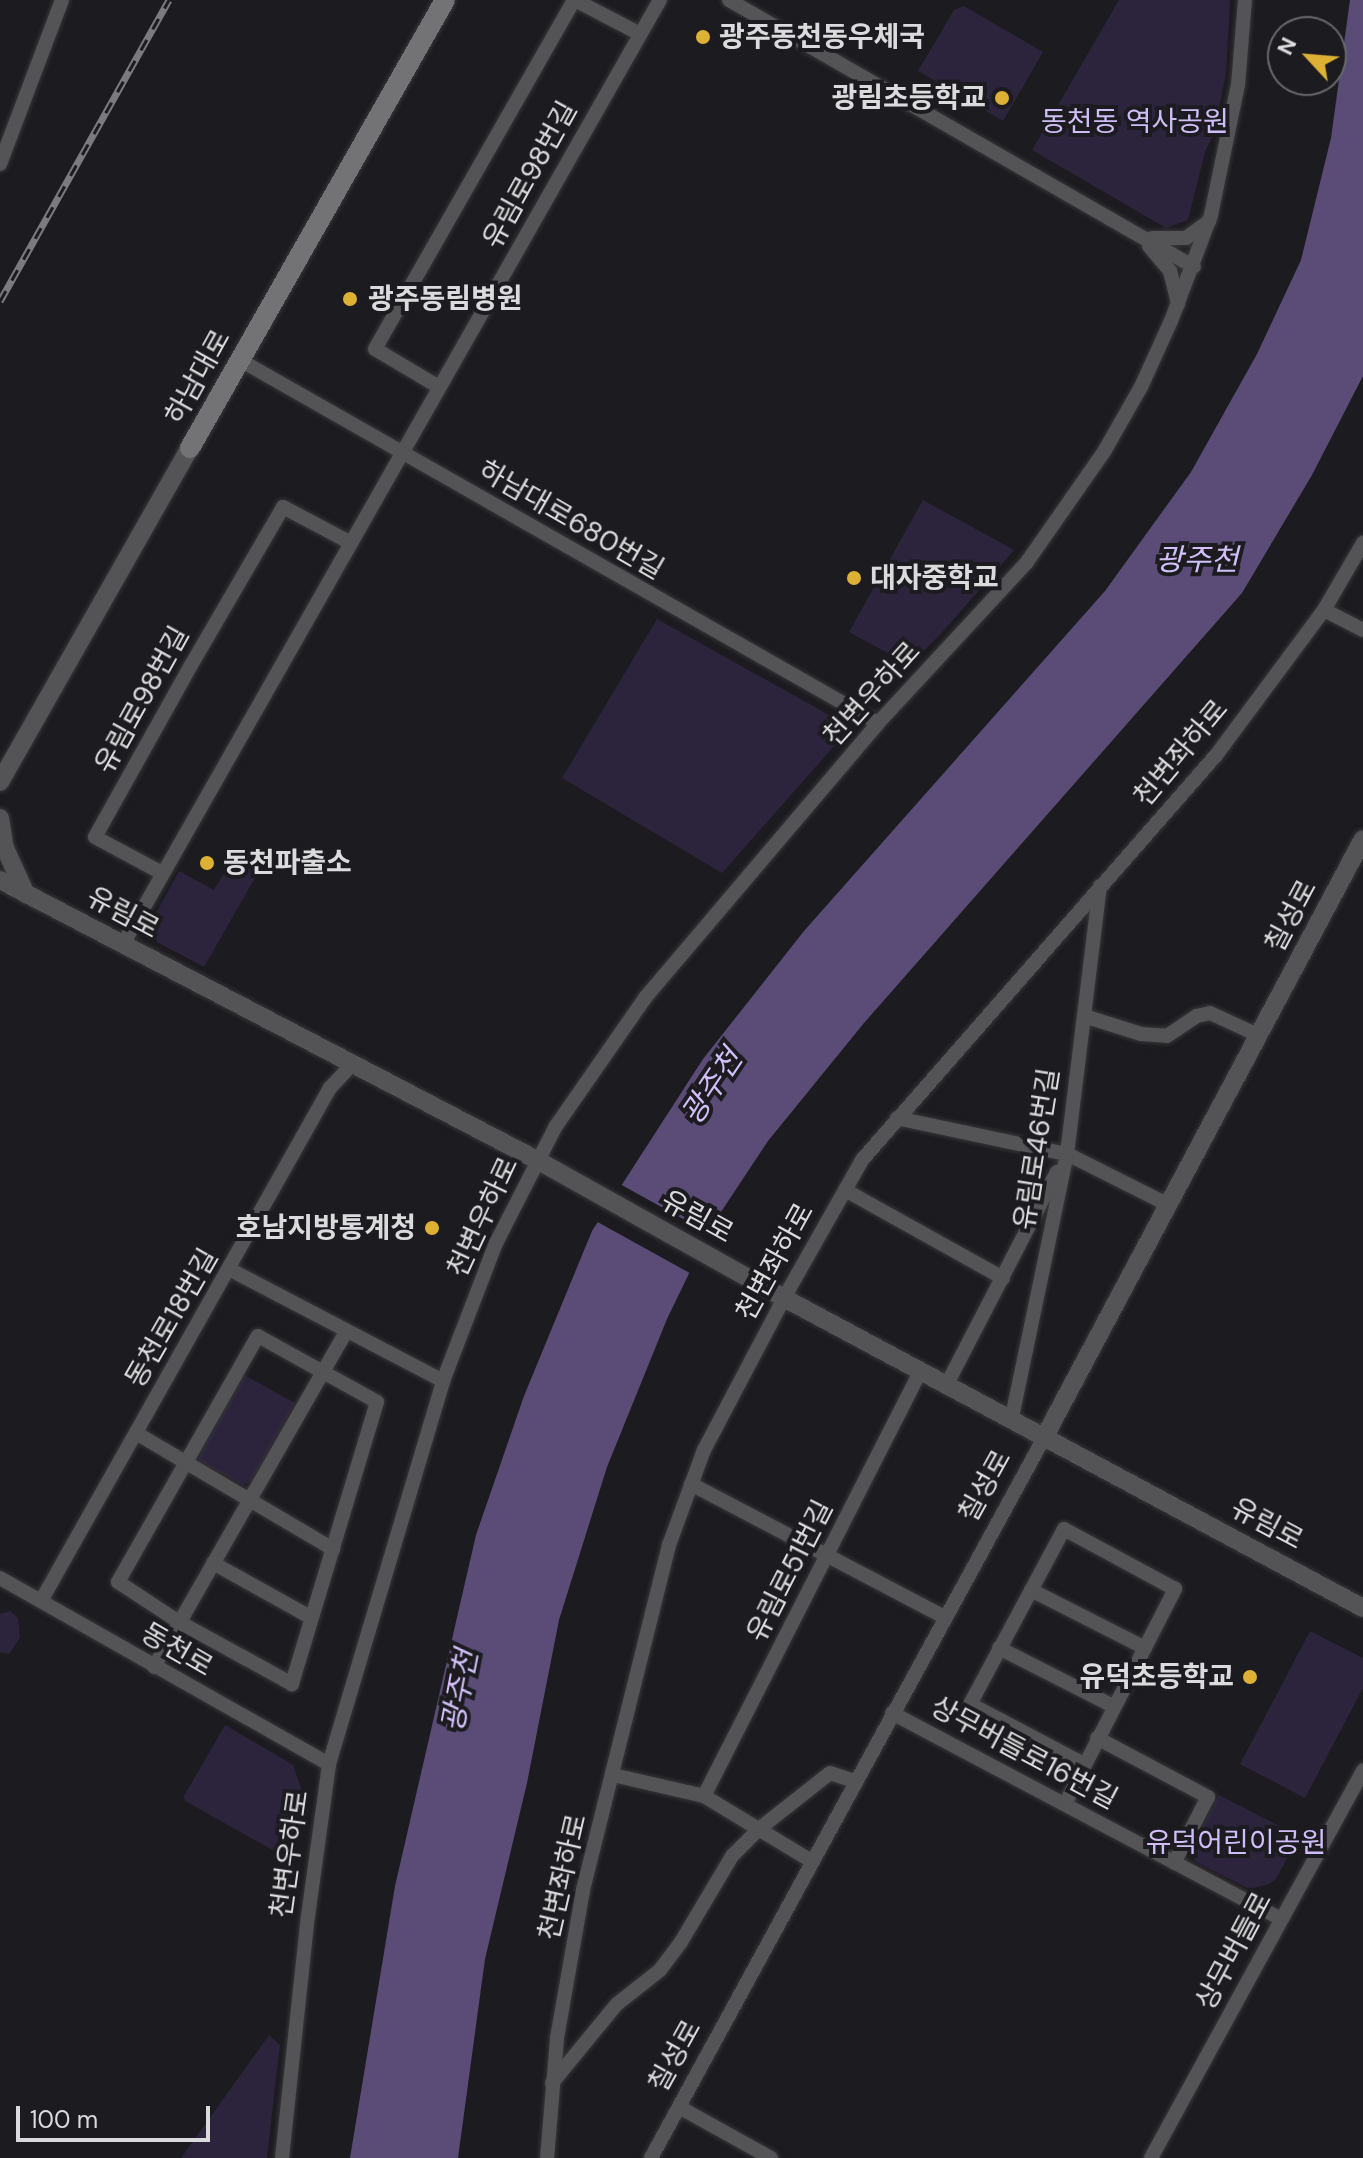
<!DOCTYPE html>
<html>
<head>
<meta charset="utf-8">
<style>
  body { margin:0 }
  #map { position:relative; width:1363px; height:2158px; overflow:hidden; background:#1c1b1f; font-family:"DM Sans","Noto Sans KR",sans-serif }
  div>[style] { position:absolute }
  .green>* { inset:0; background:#2c243d }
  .water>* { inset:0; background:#5a4c77 }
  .pier>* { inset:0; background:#1c1b1f; transform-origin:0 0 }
  .roads { filter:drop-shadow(0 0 2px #373639) drop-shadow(0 0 2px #373639) }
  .minor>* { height:14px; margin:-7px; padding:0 7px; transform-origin:7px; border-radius:7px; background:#545355 }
  .tertiary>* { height:18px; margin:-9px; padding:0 9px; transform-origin:9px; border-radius:9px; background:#545355 }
  .secondary>* { height:20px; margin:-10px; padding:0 10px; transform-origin:10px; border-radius:10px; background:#737375 }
  .rail>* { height:7px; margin-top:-3.5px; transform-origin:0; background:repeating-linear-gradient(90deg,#1c1b1f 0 12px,#7b7a7d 0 24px); box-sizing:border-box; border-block:2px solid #7b7a7d }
  .dots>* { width:22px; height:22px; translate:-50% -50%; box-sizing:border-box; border:4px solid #1c1b1f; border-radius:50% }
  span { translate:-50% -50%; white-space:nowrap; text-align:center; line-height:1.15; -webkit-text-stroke:8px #1c1b1f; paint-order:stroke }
  .poi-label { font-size:28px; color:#dbdadc; font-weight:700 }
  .left { translate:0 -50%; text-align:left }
  .right { translate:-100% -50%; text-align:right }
  .park-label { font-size:28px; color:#cebdf6 }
  .street-label { font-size:28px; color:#dbdadc }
  .water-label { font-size:30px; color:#d1bff9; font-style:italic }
  .north { position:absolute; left:1267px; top:16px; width:80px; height:80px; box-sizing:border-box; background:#1c1b1f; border:2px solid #68676b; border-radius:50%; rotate:296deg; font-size:22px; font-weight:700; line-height:32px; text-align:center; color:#dbdadc }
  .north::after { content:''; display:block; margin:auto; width:28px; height:36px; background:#ddb133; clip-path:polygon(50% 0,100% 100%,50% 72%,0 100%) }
  .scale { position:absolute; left:16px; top:2106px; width:194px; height:36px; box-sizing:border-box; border:4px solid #dbdadc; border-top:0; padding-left:10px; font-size:24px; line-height:28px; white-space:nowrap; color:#dbdadc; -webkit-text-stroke:6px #1c1b1f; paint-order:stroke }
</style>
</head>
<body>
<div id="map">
  <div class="green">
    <div style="clip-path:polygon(1119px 0,1230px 0,1226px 74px,1214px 133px,1205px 152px,1188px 220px,1166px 228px,1032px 150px)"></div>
    <div style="clip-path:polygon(964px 6px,1043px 52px,1003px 121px,918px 71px,954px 10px)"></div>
    <div style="clip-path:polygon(923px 500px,1014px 550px,940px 635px,909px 665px,849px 632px)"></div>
    <div style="clip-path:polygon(657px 619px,838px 720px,842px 737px,722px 873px,562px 778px)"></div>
    <div style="clip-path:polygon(235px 855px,260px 869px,204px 967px,157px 942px,151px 922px,179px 871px,214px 890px)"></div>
    <div style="clip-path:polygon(244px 1375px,295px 1403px,252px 1481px,243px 1485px,200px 1462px,199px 1456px)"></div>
    <div style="clip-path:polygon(10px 1611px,18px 1618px,20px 1638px,9px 1654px,0 1652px,0 1614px)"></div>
    <div style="clip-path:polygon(1310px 1631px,1363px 1658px,1363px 1688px,1305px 1798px,1240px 1764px)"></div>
    <div style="clip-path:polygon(225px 1725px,293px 1765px,301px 1788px,293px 1854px,282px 1847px,278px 1853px,185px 1801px,184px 1796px)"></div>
    <div style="clip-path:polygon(1219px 1795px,1299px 1836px,1276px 1879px,1269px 1884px,1250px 1889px,1196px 1862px,1192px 1856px,1191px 1848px)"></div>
    <div style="clip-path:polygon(269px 2035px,280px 2045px,267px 2158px,181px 2158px)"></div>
  </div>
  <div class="water">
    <div style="clip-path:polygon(1350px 0,1363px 0,1363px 376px,1312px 475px,1242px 593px,864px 1023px,768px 1141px,713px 1224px,667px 1319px,607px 1467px,559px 1620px,527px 1783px,485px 1959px,458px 2158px,350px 2158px,395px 1886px,476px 1535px,524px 1396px,592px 1231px,703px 1059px,804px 931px,1105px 591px,1191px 472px,1257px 354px,1301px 260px,1331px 138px)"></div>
  </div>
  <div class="pier">
    <div style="left:618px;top:1183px;width:107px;height:44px;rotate:29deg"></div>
  </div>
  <div class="roads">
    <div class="minor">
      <div style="left:575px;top:0;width:73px;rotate:27.6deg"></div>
      <div style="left:729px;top:0;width:536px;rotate:29.86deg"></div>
      <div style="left:0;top:164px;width:175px;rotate:-69.3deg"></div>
      <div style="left:1152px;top:238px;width:34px"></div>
      <div style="left:1186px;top:238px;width:29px;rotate:-36deg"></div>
      <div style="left:1149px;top:246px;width:33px;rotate:50deg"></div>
      <div style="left:1170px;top:271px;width:34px;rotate:76deg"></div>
      <div style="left:240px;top:360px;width:734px;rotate:29.64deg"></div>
      <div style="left:439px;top:387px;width:74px;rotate:-149.3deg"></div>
      <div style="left:375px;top:349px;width:402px;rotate:-60.3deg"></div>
      <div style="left:1324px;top:610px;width:44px;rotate:27.1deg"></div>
      <div style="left:162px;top:873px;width:76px;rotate:-151.8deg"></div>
      <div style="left:95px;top:837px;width:195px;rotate:-60.8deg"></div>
      <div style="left:190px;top:667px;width:185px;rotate:-59.8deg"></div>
      <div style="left:283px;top:507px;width:77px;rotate:27.9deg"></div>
      <div style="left:123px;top:944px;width:1086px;rotate:-60.37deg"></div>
      <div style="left:1084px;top:1016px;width:60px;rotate:17.5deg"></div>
      <div style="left:1141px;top:1034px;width:26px;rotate:4deg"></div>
      <div style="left:1167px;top:1036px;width:36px;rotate:-34deg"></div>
      <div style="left:1197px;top:1016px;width:13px;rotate:-13deg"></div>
      <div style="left:1210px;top:1013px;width:53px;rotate:24.6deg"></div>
      <div style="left:897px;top:1118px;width:174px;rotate:12deg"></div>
      <div style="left:1067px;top:1154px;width:114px;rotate:26.6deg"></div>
      <div style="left:845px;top:1190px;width:181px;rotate:29.1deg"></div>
      <div style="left:229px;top:1269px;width:242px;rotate:27.6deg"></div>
      <div style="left:258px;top:1336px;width:136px;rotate:29deg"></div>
      <div style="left:377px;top:1402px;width:295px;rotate:106.8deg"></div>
      <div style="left:292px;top:1684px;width:129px;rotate:-151.2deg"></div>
      <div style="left:179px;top:1622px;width:73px;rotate:-146.7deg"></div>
      <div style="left:118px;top:1582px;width:283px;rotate:-60.4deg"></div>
      <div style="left:947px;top:1384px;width:239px;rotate:-62.6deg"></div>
      <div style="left:1012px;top:1417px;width:269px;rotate:-78.2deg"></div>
      <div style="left:1067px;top:1154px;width:270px;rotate:-83deg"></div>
      <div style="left:136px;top:1433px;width:229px;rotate:30.5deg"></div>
      <div style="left:691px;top:1484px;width:286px;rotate:27.7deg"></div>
      <div style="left:213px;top:1563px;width:113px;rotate:29.1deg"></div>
      <div style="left:0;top:1578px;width:378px;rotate:29.5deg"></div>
      <div style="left:1031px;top:1590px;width:128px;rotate:27deg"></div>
      <div style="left:41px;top:1601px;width:589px;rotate:-60.61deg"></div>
      <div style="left:330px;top:1088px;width:33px;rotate:-47deg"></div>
      <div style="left:999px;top:1648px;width:128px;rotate:27deg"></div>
      <div style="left:154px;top:1667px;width:386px;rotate:-60.2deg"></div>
      <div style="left:892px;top:1713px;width:440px;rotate:27.9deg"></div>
      <div style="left:1097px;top:1738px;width:126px;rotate:28deg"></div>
      <div style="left:1208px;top:1797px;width:74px;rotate:117.3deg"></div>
      <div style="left:613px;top:1775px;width:93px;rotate:13deg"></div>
      <div style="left:704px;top:1796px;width:127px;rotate:31.2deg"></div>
      <div style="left:704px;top:1796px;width:478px;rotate:-63deg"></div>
      <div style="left:1065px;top:1804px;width:242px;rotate:-62.9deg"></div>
      <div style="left:1175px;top:1589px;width:126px;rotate:-151.6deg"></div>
      <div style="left:1064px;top:1529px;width:199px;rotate:118.2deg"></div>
      <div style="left:970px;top:1704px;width:129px;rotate:27.8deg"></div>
      <div style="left:552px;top:2083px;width:102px;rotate:-50.6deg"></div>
      <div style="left:617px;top:2004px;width:55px;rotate:-38.3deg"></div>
      <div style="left:660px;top:1970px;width:35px;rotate:-53deg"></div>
      <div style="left:681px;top:1942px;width:100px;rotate:-59.3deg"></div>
      <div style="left:732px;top:1856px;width:38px;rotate:-45deg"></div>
      <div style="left:759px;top:1829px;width:90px;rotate:-38.3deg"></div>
      <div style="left:830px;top:1773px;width:26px;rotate:18deg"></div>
      <div style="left:679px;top:2107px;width:105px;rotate:29deg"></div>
      <div style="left:282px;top:2158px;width:243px;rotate:-83.9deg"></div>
      <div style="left:308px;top:1916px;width:153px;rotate:-82.1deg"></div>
      <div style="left:329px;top:1764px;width:400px;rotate:-73.4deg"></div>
      <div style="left:443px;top:1381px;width:148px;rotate:-69deg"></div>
      <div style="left:496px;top:1243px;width:131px;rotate:-62.9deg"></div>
      <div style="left:556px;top:1126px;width:156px;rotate:-55.2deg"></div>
      <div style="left:645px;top:998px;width:360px;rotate:-49.7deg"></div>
      <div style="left:878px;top:723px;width:219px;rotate:-47.2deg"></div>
      <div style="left:1027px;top:562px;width:136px;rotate:-55.1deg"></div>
      <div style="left:1105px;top:450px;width:73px;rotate:-60.3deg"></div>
      <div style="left:1141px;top:387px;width:72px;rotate:-65.6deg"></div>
      <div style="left:1171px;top:321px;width:113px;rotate:-69.3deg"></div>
      <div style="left:1211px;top:215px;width:133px;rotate:-78.3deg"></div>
      <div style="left:1238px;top:85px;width:85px;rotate:-85.3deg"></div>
      <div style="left:547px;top:2158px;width:120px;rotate:-85.2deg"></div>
      <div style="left:557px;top:2038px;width:150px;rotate:-80deg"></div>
      <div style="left:583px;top:1890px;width:356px;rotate:-76deg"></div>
      <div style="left:669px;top:1545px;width:101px;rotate:-69.8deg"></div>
      <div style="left:704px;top:1450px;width:172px;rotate:-62.2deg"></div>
      <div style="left:784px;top:1298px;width:159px;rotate:-60.5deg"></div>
      <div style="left:862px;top:1160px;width:539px;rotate:-48.83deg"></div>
      <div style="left:1217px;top:754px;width:179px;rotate:-53.4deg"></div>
      <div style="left:1324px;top:610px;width:78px;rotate:-59.8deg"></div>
      <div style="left:651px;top:2158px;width:823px;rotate:-61.38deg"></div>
      <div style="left:1151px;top:2158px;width:442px;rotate:-61.3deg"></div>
    </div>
    <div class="tertiary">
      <div style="left:0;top:782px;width:384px;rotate:-60.4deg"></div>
      <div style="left:0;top:818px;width:30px;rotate:81deg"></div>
      <div style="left:5px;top:848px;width:51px;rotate:65.5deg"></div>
      <div style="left:0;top:880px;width:606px;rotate:27.54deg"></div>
      <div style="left:537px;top:1160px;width:283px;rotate:29.2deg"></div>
      <div style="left:784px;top:1298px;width:657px;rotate:28.16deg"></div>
      <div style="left:1045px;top:1436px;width:676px;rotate:-61.96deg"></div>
    </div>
    <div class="secondary">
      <div style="left:190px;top:448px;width:515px;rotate:-60.35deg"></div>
    </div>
  </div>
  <div class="rail">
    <div style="left:0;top:301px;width:345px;rotate:-60.7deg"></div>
  </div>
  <div class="dots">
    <div style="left:703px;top:37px;background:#ddb133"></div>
    <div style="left:1002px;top:98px;background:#ddb133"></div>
    <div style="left:350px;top:299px;background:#ddb133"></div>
    <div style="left:854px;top:578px;background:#ddb133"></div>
    <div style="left:207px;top:863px;background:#ddb133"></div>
    <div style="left:432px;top:1228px;background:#ddb133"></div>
    <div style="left:1250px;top:1677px;background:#ddb133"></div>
  </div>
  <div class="poi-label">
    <span class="left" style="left:719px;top:37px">광주동천동우체국</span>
    <span class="right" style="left:986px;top:98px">광림초등학교</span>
    <span class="left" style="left:368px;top:299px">광주동림병원</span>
    <span class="left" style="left:870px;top:578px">대자중학교</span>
    <span class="left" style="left:223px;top:863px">동천파출소</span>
    <span class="right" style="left:416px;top:1228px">호남지방통계청</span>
    <span class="right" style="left:1234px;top:1677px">유덕초등학교</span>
  </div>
  <div class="park-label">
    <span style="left:1135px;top:122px">동천동 역사공원</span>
    <span style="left:1236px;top:1843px">유덕어린이공원</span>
  </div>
  <div class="street-label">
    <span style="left:530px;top:175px;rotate:-61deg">유림로98번길</span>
    <span style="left:198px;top:377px;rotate:-61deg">하남대로</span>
    <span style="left:571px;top:520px;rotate:30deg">하남대로680번길</span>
    <span style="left:872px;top:694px;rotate:-48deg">천변우하로</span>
    <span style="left:142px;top:700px;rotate:-61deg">유림로98번길</span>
    <span style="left:1181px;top:753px;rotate:-50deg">천변좌하로</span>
    <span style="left:123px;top:913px;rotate:28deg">유림로</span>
    <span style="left:1291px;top:916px;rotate:-62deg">칠성로</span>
    <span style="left:1037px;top:1149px;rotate:-81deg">유림로46번길</span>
    <span style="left:483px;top:1217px;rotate:-65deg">천변우하로</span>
    <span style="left:697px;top:1217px;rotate:29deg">유림로</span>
    <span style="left:775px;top:1262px;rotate:-61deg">천변좌하로</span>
    <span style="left:172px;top:1318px;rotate:-60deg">동천로18번길</span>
    <span style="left:985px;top:1486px;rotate:-61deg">칠성로</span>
    <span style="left:1267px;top:1524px;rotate:28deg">유림로</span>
    <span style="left:790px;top:1571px;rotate:-63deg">유림로51번길</span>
    <span style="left:177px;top:1650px;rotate:30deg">동천로</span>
    <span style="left:1024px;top:1753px;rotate:28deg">상무버들로16번길</span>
    <span style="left:290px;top:1854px;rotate:-82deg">천변우하로</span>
    <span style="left:563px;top:1877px;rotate:-77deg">천변좌하로</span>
    <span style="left:1234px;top:1951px;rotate:-62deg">상무버들로</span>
    <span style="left:675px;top:2056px;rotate:-61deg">칠성로</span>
  </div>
  <div class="water-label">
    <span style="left:1197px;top:560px">광주천</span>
    <span style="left:712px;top:1087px;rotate:-56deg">광주천</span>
    <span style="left:460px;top:1691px;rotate:-79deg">광주천</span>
  </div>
  <div class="north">N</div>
  <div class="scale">100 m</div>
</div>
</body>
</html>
